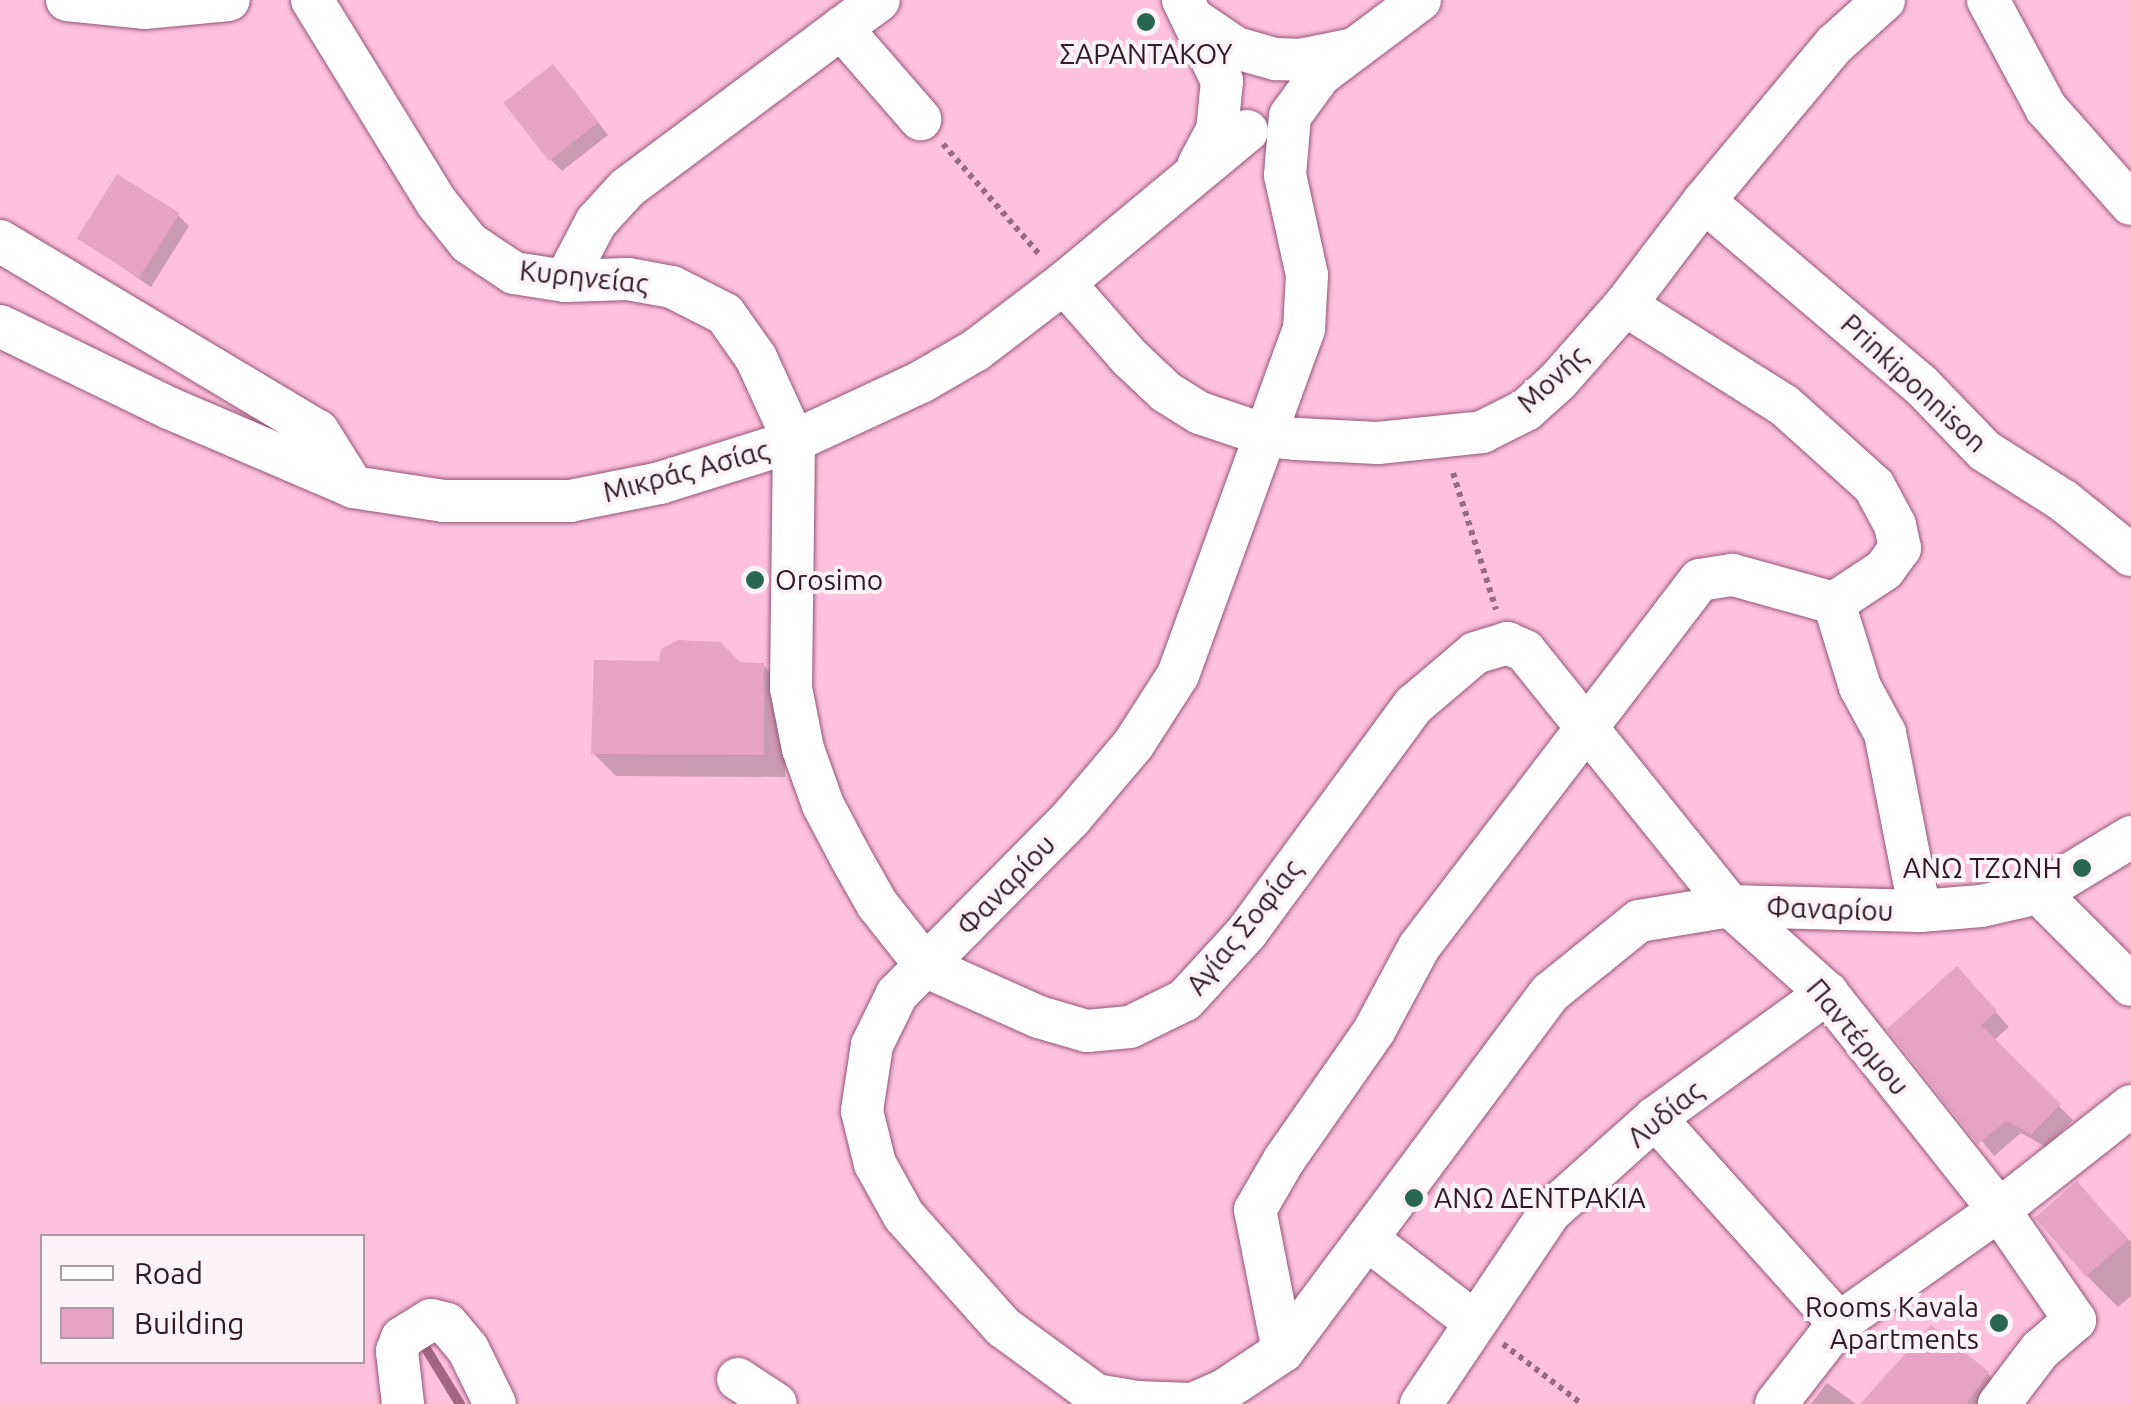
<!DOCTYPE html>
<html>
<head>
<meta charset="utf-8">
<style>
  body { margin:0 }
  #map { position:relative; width:2131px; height:1404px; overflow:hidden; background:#fdc1dd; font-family:Ubuntu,sans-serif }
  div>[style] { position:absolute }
  .shadow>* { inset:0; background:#0003 }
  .stream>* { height:10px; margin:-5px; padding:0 5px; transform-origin:5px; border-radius:5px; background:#a26583 }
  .building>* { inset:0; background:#e6a3c3; transform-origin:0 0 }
  .path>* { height:6px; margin-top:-3px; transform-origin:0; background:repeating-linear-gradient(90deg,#976b80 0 5px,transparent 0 10px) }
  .roads { filter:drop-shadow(0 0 2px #975677) drop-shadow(0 0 2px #975677) }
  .minor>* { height:42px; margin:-21px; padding:0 21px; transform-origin:21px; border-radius:21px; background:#fff }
  .dots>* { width:28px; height:28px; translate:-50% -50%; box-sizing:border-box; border:5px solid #fbf3f7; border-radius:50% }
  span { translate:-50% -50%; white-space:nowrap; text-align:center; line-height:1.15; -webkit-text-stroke:8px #fbf3f7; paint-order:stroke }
  .poi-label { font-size:28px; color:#331825 }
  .left { translate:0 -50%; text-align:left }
  .right { translate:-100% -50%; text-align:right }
  .street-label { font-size:28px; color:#331825 }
  .legend { position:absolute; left:40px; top:1234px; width:325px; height:130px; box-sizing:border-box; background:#fbf3f7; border:2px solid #ab9ba3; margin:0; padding:12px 18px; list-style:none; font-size:30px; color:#331825 }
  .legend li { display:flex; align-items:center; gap:20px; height:50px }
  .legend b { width:50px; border:2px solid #ab9ba3 }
</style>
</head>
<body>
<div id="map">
  <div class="shadow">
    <div style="clip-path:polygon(564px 78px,608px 135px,562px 171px,551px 160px)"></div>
    <div style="clip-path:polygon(178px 215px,189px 226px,151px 287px,80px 238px)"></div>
    <div style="clip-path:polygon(740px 665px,763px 665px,786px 688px,785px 777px,616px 776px,593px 753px)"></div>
    <div style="clip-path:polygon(1971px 984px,2009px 1027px,1993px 1041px,2073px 1120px,2046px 1147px,2021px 1133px,1994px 1156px,1891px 1029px)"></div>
    <div style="clip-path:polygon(2077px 1184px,2131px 1242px,2131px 1296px,2118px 1307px,2086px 1275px)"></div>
    <div style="clip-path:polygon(1932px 1328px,1988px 1374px,2017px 1404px,1863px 1404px)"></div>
    <div style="clip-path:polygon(1827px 1383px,1856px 1404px,1811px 1404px)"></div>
  </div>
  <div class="stream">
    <div style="left:422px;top:1342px;width:73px;rotate:58.5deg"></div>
  </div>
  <div class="building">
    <div style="left:553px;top:64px;width:74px;height:63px;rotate:52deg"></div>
    <div style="left:117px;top:174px;width:74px;height:76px;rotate:32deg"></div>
    <div style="clip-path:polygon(678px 640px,720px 642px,740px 662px,764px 663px,764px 755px,591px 754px,594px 660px,659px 661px,661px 649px)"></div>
    <div style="clip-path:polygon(1957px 966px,1997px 1011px,1981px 1025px,2061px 1104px,2031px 1134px,2006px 1121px,1978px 1144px,1887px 1029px)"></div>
    <div style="left:2077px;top:1181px;width:78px;height:56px;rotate:49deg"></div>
    <div style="clip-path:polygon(1931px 1325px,1989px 1372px,1966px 1404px,1860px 1404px)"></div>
  </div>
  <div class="path">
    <div style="left:943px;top:144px;width:147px;rotate:48.9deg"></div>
    <div style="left:1453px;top:473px;width:143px;rotate:72.5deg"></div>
    <div style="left:1503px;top:1344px;width:99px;rotate:37.2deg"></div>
  </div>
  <div class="roads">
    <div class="minor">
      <div style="left:67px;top:0;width:77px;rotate:5.9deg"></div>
      <div style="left:144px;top:8px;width:85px;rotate:-5.4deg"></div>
      <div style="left:312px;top:0;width:238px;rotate:58.4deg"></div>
      <div style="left:437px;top:203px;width:51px;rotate:51.3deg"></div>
      <div style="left:469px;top:243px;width:54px;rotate:33.7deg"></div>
      <div style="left:514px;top:273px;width:52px;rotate:8.9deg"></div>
      <div style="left:565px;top:281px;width:63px;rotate:-1.8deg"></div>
      <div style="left:628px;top:279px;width:45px;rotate:10.3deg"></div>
      <div style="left:672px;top:287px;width:59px;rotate:27deg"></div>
      <div style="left:725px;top:314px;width:54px;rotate:54.8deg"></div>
      <div style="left:756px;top:358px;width:91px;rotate:65.4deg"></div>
      <div style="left:794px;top:441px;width:247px;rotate:90.7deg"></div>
      <div style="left:791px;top:688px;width:62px;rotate:78.9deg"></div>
      <div style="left:803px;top:749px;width:59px;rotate:70.3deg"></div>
      <div style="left:823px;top:805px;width:60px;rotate:62.2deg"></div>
      <div style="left:851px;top:858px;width:53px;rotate:60.5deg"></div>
      <div style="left:877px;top:904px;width:80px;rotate:51.6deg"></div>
      <div style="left:927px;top:967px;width:123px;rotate:24.1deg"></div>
      <div style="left:1039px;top:1017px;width:50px;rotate:16.3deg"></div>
      <div style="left:1087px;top:1031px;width:43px;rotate:-5.3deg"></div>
      <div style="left:1130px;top:1027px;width:61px;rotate:-26.1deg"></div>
      <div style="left:1185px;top:1000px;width:92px;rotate:-47.6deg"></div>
      <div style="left:1247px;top:932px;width:282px;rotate:-53.7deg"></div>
      <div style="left:1414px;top:705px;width:80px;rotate:-40.4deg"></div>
      <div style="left:1475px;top:653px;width:34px;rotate:-17deg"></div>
      <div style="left:1507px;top:643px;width:20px;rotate:24deg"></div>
      <div style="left:1525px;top:651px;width:327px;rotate:51.2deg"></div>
      <div style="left:1730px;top:906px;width:130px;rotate:41.9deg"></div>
      <div style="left:1827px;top:993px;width:277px;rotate:51.6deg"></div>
      <div style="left:1999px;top:1210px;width:134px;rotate:55.4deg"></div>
      <div style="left:2075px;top:1320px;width:46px;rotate:139.4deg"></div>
      <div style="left:2040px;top:1350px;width:68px;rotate:127.2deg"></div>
      <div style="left:1183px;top:0;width:90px;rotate:64.3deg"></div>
      <div style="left:1222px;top:81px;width:49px;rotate:95.8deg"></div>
      <div style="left:1217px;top:130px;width:40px;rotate:118deg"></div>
      <div style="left:1988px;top:0;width:123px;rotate:61.8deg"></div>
      <div style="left:2046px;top:108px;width:128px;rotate:48.5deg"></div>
      <div style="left:1196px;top:21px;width:48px;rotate:34deg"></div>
      <div style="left:1236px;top:48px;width:41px;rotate:15.8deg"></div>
      <div style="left:1275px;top:59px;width:24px;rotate:2deg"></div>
      <div style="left:1299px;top:60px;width:51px;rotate:-11.3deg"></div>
      <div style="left:841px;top:28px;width:121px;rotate:49deg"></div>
      <div style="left:1704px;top:201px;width:283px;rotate:40.3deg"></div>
      <div style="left:1920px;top:384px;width:93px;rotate:45.9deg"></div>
      <div style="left:1985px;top:451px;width:93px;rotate:32.3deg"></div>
      <div style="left:2064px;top:501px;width:86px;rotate:38.9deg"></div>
      <div style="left:0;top:241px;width:370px;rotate:30.9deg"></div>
      <div style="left:318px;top:431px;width:66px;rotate:58deg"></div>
      <div style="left:565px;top:281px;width:67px;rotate:-62.3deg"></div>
      <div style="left:596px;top:222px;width:46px;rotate:-47.6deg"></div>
      <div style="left:627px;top:188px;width:314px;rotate:-36.7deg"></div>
      <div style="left:1064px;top:283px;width:100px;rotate:48.7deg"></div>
      <div style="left:1130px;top:358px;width:50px;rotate:43.4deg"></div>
      <div style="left:1166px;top:392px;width:40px;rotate:32deg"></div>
      <div style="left:1200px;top:413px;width:72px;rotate:18.7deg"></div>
      <div style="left:1268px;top:436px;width:29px;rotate:6deg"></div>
      <div style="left:1297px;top:439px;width:81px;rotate:2.8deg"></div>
      <div style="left:1378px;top:443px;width:105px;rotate:-6deg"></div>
      <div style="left:1482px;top:432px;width:49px;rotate:-26.6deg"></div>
      <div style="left:1526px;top:410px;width:43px;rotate:-42.2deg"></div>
      <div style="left:1558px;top:381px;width:101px;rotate:-48.6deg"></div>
      <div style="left:1625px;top:305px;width:131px;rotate:-52.8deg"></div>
      <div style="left:1704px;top:201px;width:204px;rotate:-50.2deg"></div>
      <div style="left:1835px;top:44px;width:66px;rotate:-41.9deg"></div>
      <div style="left:1625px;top:305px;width:188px;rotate:32.2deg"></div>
      <div style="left:1784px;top:405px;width:121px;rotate:42deg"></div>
      <div style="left:1874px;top:486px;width:44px;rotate:61.7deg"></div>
      <div style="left:1895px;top:525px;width:24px;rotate:78deg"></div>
      <div style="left:1900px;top:548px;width:27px;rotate:126deg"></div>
      <div style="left:1884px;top:570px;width:60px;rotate:146.6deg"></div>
      <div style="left:1834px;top:603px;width:88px;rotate:72.8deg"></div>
      <div style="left:1860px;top:687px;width:52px;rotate:61.5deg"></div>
      <div style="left:1885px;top:733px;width:181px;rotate:78.9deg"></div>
      <div style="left:0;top:326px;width:188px;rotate:25.9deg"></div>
      <div style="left:169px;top:408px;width:200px;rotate:23.2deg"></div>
      <div style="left:353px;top:487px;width:92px;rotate:8.7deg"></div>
      <div style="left:444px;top:501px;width:126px"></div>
      <div style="left:570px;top:501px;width:92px;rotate:-11.3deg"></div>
      <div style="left:660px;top:483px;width:140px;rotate:-17.4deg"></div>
      <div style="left:794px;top:441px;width:140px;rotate:-24.9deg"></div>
      <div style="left:921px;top:382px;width:64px;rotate:-30.2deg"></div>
      <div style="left:976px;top:350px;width:111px;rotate:-37.3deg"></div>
      <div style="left:1064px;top:283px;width:238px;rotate:-39.7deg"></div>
      <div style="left:2039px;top:893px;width:130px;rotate:45deg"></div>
      <div style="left:1655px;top:1118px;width:275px;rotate:48.1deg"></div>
      <div style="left:1367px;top:1239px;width:134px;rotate:37.7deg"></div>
      <div style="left:1283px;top:1351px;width:144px;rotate:-101.2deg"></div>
      <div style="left:1255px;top:1210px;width:58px;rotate:-59.9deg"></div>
      <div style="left:1284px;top:1160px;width:157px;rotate:-55.1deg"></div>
      <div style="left:1374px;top:1031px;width:95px;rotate:-61.8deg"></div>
      <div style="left:1419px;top:947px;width:462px;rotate:-52.6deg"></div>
      <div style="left:1700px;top:580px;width:33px;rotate:-9deg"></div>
      <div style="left:1733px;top:575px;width:105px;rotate:15.5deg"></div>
      <div style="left:738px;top:1379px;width:45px;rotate:33.3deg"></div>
      <div style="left:403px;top:1404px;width:53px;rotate:-96.5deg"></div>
      <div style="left:397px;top:1351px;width:14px;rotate:-69deg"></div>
      <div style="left:402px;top:1338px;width:34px;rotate:-32deg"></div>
      <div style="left:431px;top:1320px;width:16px;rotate:14deg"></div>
      <div style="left:447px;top:1324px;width:33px;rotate:50deg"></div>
      <div style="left:468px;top:1349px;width:61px;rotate:63.9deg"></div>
      <div style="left:1191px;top:1404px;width:54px;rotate:-177.9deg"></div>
      <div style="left:1137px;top:1402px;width:42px;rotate:-170.3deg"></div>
      <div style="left:1096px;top:1395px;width:115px;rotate:-143.8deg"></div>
      <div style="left:1003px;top:1327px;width:149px;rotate:-131.7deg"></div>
      <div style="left:904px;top:1216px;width:60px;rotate:-119.1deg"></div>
      <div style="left:875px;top:1164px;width:55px;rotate:-103.8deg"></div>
      <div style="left:862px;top:1111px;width:67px;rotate:-81.4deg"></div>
      <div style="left:872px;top:1045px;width:57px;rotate:-63.9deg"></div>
      <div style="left:897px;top:994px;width:247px;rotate:-45.3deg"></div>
      <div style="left:1071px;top:818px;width:96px;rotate:-49.7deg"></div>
      <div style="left:1133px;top:745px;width:83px;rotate:-57.3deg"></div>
      <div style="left:1178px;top:675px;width:368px;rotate:-70deg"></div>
      <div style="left:1304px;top:329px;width:54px;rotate:-86.8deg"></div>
      <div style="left:1307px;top:275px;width:102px;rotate:-102.4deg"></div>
      <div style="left:1285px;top:175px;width:59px;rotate:-85.2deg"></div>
      <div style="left:1290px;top:116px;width:51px;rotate:-53.8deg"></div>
      <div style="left:1320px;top:75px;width:125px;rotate:-36.9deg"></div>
      <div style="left:1193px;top:1404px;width:36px;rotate:-24deg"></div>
      <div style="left:1226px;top:1389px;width:69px;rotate:-33.7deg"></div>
      <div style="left:1283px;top:1351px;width:447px;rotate:-53.3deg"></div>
      <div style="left:1550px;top:993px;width:114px;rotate:-39deg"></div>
      <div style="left:1639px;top:921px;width:92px;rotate:-9.4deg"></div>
      <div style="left:1730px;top:906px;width:190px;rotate:1.5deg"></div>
      <div style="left:1920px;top:911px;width:61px;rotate:-4.7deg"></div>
      <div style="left:1981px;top:906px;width:59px;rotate:-12.6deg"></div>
      <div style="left:2039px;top:893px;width:108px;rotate:-31.3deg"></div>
      <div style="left:1421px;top:1404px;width:231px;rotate:-56.1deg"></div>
      <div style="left:1550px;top:1212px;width:141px;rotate:-41.8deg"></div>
      <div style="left:1655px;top:1118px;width:213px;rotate:-36deg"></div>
      <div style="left:1776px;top:1404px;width:103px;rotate:-52.1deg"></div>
      <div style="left:1839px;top:1323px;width:196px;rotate:-35.2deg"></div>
      <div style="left:1999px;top:1210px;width:168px;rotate:-38.2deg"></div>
    </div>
  </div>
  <div class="dots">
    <div style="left:1146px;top:22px;background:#296652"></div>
    <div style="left:755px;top:580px;background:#296652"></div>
    <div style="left:2082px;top:868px;background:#296652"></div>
    <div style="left:1414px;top:1198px;background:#296652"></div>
    <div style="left:1999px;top:1323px;background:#296652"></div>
  </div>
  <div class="poi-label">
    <span style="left:1146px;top:54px">ΣΑΡΑΝΤΑΚΟΥ</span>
    <span class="left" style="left:775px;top:580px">Orosimo</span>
    <span class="right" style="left:2062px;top:868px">ΑΝΩ ΤΖΩΝΗ</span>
    <span class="left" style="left:1434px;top:1198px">ΑΝΩ ΔΕΝΤΡΑΚΙΑ</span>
    <span class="right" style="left:1979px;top:1323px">Rooms Kavala<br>Apartments</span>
  </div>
  <div class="street-label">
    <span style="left:584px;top:277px;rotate:6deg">Κυρηνείας</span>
    <span style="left:1552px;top:379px;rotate:-43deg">Μονής</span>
    <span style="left:1914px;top:383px;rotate:43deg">Prinkiponnison</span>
    <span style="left:686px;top:471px;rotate:-15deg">Μικράς Ασίας</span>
    <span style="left:1006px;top:885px;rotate:-46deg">Φαναρίου</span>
    <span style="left:1830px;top:909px;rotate:2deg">Φαναρίου</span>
    <span style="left:1244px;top:927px;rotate:-51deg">Αγίας Σοφίας</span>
    <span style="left:1858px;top:1037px;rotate:50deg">Παντέρμου</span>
    <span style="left:1665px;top:1114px;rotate:-39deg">Λυδίας</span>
  </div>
  <ul class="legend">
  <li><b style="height:12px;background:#fff"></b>Road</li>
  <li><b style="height:28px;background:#e6a3c3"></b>Building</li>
  </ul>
</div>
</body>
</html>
